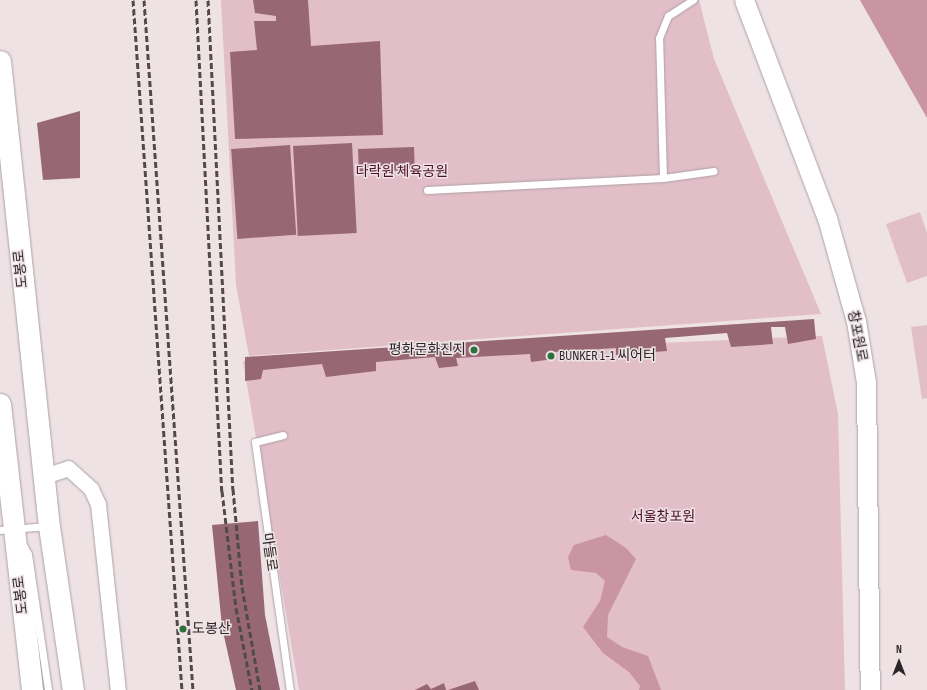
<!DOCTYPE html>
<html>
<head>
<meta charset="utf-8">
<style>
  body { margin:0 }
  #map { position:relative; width:927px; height:690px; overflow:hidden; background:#eee2e5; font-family:"Sofia Sans Condensed","Noto Sans KR",sans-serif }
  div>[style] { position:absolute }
  .green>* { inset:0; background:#e2bec8 }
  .water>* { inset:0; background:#c994a4 }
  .building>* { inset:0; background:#986776; transform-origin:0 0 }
  .roads { filter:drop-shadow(0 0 1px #aca1a4) drop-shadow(0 0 1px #aca1a4) }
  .service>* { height:7px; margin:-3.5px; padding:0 3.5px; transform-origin:3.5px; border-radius:3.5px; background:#fff }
  .minor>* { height:15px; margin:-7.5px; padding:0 7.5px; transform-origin:7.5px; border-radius:7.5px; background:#fff }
  .tertiary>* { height:19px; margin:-9.5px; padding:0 9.5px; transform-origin:9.5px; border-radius:9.5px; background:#fff }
  .secondary>* { height:21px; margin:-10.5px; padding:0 10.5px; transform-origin:10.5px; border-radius:10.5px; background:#fff }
  .rail>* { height:3px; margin-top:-1.5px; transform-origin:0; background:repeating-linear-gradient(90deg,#504a4b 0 6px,transparent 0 9px) }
  .dots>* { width:11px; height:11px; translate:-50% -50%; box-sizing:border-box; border:2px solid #eee2e5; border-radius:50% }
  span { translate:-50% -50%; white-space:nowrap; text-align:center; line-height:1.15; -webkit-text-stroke:3px #eee2e5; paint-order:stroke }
  .park-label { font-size:14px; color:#4e102a }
  .street-label { font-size:14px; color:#2b2627 }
  .poi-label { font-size:14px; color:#2b2627 }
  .right { translate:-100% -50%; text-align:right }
  .left { translate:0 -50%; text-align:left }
  .north { position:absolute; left:879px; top:642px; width:40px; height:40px; -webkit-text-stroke:3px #eee2e5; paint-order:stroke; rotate:0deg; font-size:11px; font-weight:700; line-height:16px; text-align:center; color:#2b2627 }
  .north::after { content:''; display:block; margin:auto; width:14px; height:18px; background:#2b2627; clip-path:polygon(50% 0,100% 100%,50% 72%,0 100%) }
</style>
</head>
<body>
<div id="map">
  <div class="green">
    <div style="clip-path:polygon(221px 0,699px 0,714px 59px,821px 314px,249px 356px,236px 285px)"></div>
    <div style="clip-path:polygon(920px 212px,927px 233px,927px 276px,907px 283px,886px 224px)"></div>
    <div style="clip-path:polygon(927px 325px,927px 398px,922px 399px,911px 327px)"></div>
    <div style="clip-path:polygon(822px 336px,838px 414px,845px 690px,299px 690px,243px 361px)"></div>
  </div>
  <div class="water">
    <div style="clip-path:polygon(860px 0,927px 0,927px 118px,861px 2px)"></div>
    <div style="clip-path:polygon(606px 535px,626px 548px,636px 559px,608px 615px,607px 637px,622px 647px,648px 656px,661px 690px,639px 690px,640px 686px,629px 672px,603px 653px,583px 627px,600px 601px,605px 581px,596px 573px,571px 570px,568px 557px,574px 545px)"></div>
  </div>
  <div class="building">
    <div style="clip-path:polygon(253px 0,308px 0,311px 46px,380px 41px,383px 135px,235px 139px,230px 52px,257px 50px,254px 21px,276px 21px,276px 16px,255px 13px)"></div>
    <div style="clip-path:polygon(80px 111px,80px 178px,43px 180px,37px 123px)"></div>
    <div style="left:352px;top:143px;width:90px;height:59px;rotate:87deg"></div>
    <div style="left:290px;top:145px;width:90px;height:59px;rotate:86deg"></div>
    <div style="left:414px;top:147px;width:23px;height:56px;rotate:88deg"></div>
    <div style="clip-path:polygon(814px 319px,816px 339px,788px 344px,785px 327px,771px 327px,773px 344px,731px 347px,727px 333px,665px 338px,667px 351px,616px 355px,616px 348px,553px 352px,554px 359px,531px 362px,530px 354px,456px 358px,458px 366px,439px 368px,435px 357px,376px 362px,376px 371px,326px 377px,322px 364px,263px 370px,261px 379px,245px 381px,245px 357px)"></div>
    <div style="clip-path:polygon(258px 521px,265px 615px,280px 690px,236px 690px,222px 627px,212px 525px)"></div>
    <div style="clip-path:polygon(475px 681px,479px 690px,448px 690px)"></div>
    <div style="clip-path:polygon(444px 683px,446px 690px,415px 690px,427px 684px,431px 689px)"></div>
  </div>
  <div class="roads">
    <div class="service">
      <div style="left:663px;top:178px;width:140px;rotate:-91.6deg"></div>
      <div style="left:659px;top:38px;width:24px;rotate:-68deg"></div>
      <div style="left:668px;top:16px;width:30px;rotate:-33deg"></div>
      <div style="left:427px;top:190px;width:236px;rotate:-2.9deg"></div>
      <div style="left:663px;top:178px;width:51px;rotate:-7.8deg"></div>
      <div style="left:283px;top:435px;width:29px;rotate:166deg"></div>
      <div style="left:255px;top:442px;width:250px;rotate:82deg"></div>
      <div style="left:0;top:530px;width:47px;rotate:-4.9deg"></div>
      <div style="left:23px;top:545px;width:10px;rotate:61deg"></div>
      <div style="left:28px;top:554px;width:137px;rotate:81.6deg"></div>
    </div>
    <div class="minor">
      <div style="left:44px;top:476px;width:25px;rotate:-18deg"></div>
      <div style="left:68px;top:468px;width:31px;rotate:42deg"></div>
      <div style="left:91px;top:489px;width:17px;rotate:65deg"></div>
      <div style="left:98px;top:504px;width:187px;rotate:83.9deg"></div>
    </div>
    <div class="tertiary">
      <div style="left:744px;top:0;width:233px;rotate:69.2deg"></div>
      <div style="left:827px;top:218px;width:107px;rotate:74.3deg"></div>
      <div style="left:856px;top:321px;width:62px;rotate:80.7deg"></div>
      <div style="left:866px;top:382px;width:308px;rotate:89.3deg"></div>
    </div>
    <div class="secondary">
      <div style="left:0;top:61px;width:468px;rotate:84deg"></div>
      <div style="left:49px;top:526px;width:166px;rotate:81.7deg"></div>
      <div style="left:0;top:404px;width:288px;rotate:83.6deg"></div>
    </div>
  </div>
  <div class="rail">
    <div style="left:133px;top:0;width:692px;rotate:85.94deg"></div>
    <div style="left:144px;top:0;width:692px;rotate:85.94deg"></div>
    <div style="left:196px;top:0;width:492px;rotate:87deg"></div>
    <div style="left:222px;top:491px;width:118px;rotate:83.2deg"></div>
    <div style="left:236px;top:608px;width:84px;rotate:79deg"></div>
    <div style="left:208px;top:0;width:490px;rotate:87.1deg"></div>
    <div style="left:233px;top:489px;width:98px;rotate:84.8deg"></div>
    <div style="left:242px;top:587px;width:105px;rotate:80.1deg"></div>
  </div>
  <div class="dots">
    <div style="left:474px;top:350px;background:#2c723e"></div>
    <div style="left:551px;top:356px;background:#2c723e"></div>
    <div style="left:183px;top:629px;background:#2c723e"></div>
  </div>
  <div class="park-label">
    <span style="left:402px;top:172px">다락원 체육공원</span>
    <span style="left:663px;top:517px">서울창포원</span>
  </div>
  <div class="street-label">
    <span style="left:21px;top:269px;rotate:-96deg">도봉로</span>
    <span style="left:857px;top:336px;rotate:79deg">창포원로</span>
    <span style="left:269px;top:552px;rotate:82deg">마들로</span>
    <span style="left:21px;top:595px;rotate:-97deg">도봉로</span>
  </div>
  <div class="poi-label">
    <span class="right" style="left:466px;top:350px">평화문화진지</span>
    <span class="left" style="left:559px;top:356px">BUNKER 1-1 씨어터</span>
    <span class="left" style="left:192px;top:629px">도봉산</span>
  </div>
  <div class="north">N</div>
</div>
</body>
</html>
